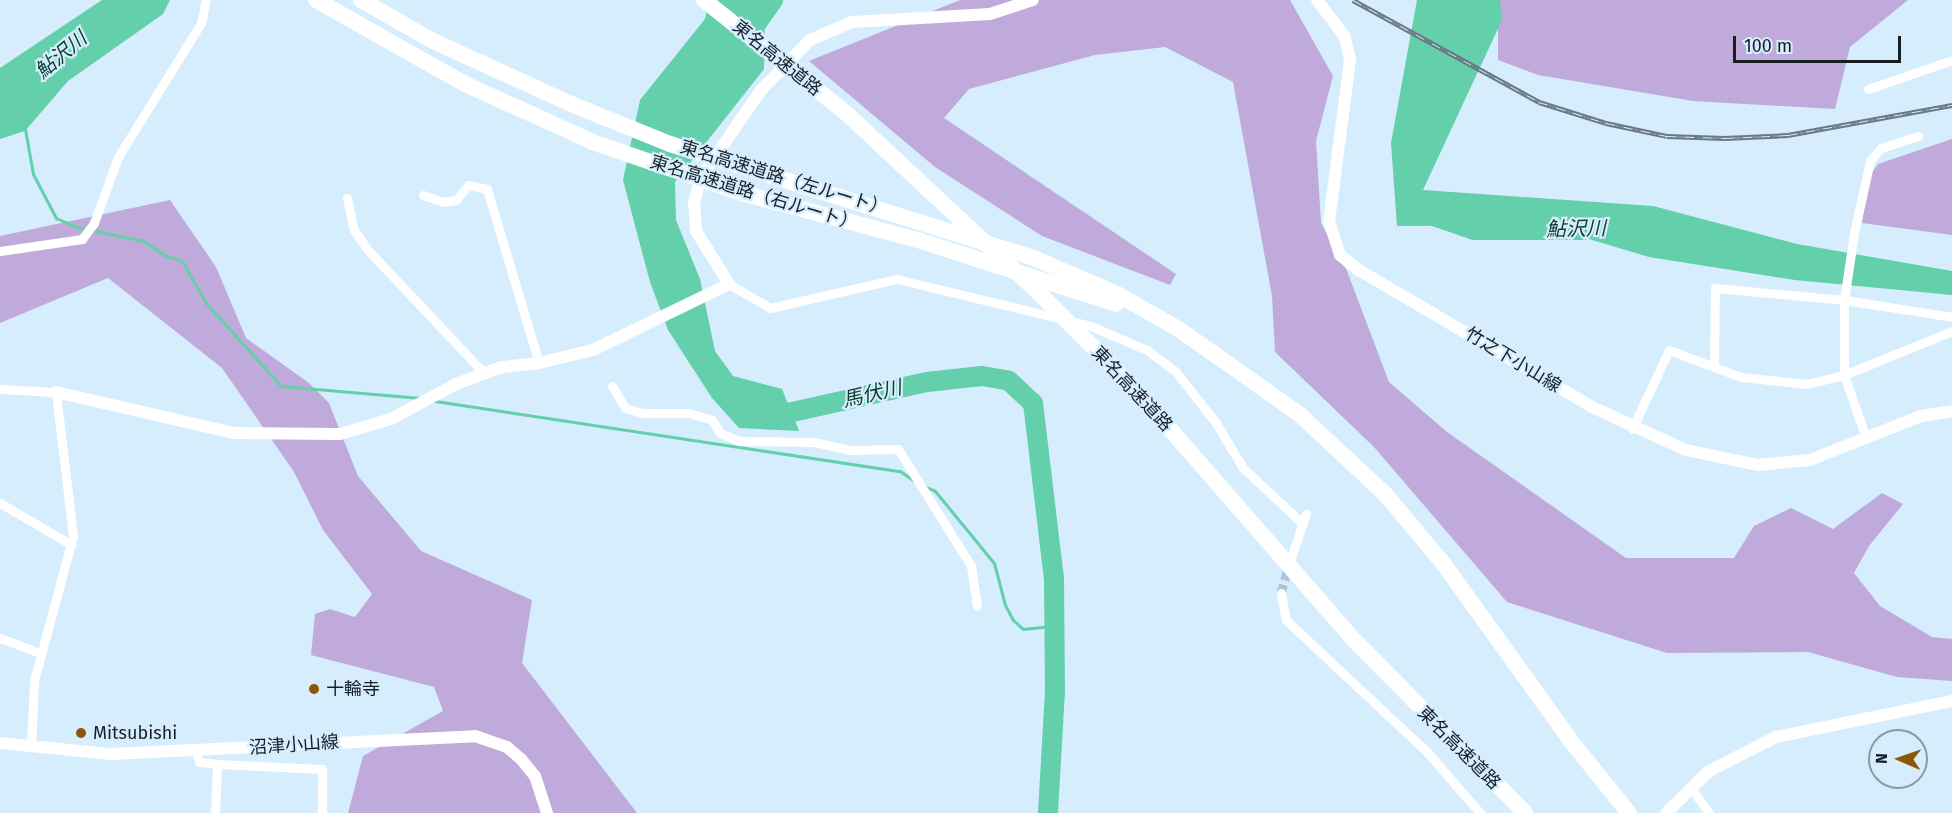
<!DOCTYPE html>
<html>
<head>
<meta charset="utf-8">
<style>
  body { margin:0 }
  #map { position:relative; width:1952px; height:813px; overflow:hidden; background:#d5edfd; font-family:"Fira Sans","Noto Sans JP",sans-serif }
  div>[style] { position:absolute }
  .green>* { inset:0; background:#bfaadb }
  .water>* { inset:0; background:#63cfab }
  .stream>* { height:3px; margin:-1.5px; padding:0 1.5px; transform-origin:1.5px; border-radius:1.5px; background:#63cfab }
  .river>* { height:20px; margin:-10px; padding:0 10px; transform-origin:10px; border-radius:10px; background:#63cfab }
  .street-tunnel>* { height:9px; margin-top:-4.5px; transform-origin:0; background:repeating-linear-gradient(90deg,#afc4d2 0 9px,transparent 0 13.5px) }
  .street>* { height:9px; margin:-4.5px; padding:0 4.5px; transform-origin:4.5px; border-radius:4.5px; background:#fff }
  .secondary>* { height:12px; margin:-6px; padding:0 6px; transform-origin:6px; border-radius:6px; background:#fff }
  .highway>* { height:16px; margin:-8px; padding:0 8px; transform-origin:8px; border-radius:8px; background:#fff }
  .rail>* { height:5px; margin-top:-2.5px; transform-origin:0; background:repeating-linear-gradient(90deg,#d5edfd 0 9px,#6a7983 0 18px); box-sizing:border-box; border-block:2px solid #6a7983 }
  .dots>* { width:16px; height:16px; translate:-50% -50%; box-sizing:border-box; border:3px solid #d5edfd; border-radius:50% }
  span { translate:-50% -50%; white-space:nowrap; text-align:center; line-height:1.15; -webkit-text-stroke:4.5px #d5edfd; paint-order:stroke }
  .street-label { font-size:18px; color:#171f25 }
  .poi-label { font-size:18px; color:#171f25 }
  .left { translate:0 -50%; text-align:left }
  .water-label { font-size:20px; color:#0d3d2f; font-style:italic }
  .north { position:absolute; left:1868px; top:729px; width:60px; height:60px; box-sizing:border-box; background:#d5edfd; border:2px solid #899ba7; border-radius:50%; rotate:272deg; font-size:16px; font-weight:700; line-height:24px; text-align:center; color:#171f25 }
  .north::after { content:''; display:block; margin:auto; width:21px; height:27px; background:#8c5607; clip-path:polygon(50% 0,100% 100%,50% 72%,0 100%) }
  .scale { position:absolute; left:1733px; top:36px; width:168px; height:27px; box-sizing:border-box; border:3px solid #171f25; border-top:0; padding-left:8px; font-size:18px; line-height:21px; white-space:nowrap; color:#171f25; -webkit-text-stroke:4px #d5edfd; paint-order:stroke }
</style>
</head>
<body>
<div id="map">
  <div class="green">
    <div style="clip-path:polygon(960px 0,1290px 0,1333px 76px,1316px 141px,1321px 223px,1347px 271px,1389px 382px,1447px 432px,1626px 558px,1734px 558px,1754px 526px,1791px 508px,1833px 529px,1882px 493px,1903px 504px,1869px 546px,1854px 573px,1880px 606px,1932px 637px,1952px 639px,1952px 681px,1897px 677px,1808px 652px,1667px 653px,1507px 602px,1374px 447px,1275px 352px,1272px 296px,1233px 82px,1165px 47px,1095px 55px,969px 89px,944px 118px,1176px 274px,1170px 285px,1042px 236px,935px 167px,809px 61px)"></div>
    <div style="clip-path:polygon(1498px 0,1908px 0,1850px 47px,1835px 109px,1693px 101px,1538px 75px,1498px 60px)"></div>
    <div style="clip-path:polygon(1952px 139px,1952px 235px,1862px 223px,1868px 178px,1878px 164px)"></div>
    <div style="clip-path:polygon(170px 200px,216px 267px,246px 338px,309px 383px,329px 403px,358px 476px,421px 551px,532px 600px,522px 663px,637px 813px,348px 813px,363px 756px,443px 711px,434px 687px,311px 655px,315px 614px,330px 609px,355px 617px,372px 594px,323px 530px,294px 472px,222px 368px,108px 278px,0 323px,0 236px)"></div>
  </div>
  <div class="water">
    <div style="clip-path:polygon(102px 0,170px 0,163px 14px,68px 81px,25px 131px,0 139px,0 68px)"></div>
    <div style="clip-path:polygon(709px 0,765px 0,764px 69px,675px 182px,676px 220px,700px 279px,715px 351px,733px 376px,782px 389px,799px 431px,739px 428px,712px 398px,668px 330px,650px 282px,623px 180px,640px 100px,705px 19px)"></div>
    <div style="clip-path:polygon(1417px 0,1500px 0,1502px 20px,1423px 190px,1653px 206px,1797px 244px,1952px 271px,1952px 295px,1795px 280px,1649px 257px,1542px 225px,1397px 226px,1391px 143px)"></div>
  </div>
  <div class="stream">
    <div style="left:25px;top:129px;width:46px;rotate:79.9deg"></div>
    <div style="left:33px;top:174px;width:50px;rotate:62.4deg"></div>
    <div style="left:56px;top:218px;width:22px;rotate:24deg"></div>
    <div style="left:76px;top:227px;width:69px;rotate:11.6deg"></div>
    <div style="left:144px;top:241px;width:24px;rotate:35deg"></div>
    <div style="left:164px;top:255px;width:19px;rotate:18deg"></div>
    <div style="left:182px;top:261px;width:48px;rotate:60.3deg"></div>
    <div style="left:206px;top:303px;width:112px;rotate:47.9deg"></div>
    <div style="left:281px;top:386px;width:140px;rotate:4.9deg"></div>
    <div style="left:435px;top:401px;width:470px;rotate:8.6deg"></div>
    <div style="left:900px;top:471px;width:16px;rotate:35deg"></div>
    <div style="left:924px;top:486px;width:12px;rotate:24deg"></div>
    <div style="left:935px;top:491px;width:93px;rotate:50.7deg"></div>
    <div style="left:994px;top:563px;width:43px;rotate:75.3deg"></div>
    <div style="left:1005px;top:605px;width:17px;rotate:62deg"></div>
    <div style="left:1013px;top:620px;width:13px;rotate:42deg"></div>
    <div style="left:1023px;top:629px;width:31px;rotate:-6deg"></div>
  </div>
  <div class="river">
    <div style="left:749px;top:34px;width:42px;rotate:-54.8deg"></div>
    <div style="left:1434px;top:216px;width:42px;rotate:19.3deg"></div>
    <div style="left:1474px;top:230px;width:111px"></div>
    <div style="left:768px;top:409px;width:20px;rotate:11deg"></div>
    <div style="left:788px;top:413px;width:142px;rotate:-12.6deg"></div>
    <div style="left:927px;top:382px;width:55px;rotate:-6.2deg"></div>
    <div style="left:982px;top:376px;width:27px;rotate:10deg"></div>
    <div style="left:1009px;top:381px;width:33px;rotate:43deg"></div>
    <div style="left:1033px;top:403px;width:176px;rotate:83.2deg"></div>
    <div style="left:1054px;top:578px;width:113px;rotate:89.5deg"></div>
    <div style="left:1055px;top:691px;width:122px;rotate:93.3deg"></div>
  </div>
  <div class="street-tunnel">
    <div style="left:1281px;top:593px;width:29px;rotate:-74deg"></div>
  </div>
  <div class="street">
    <div style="left:1868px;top:89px;width:89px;rotate:-19deg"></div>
    <div style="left:423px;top:195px;width:21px;rotate:19deg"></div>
    <div style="left:443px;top:202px;width:13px;rotate:-9deg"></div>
    <div style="left:456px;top:200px;width:19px;rotate:-51deg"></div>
    <div style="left:468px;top:185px;width:19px;rotate:12deg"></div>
    <div style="left:487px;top:189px;width:182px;rotate:73.4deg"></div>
    <div style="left:347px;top:198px;width:33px;rotate:78deg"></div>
    <div style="left:354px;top:230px;width:22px;rotate:56deg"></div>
    <div style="left:366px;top:248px;width:172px;rotate:46.7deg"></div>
    <div style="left:0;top:251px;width:83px;rotate:-8.3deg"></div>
    <div style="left:82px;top:239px;width:20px;rotate:-53deg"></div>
    <div style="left:94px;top:223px;width:70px;rotate:-70deg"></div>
    <div style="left:118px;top:157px;width:158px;rotate:-58.2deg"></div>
    <div style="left:201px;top:23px;width:24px;rotate:-78deg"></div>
    <div style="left:729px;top:284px;width:48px;rotate:30.3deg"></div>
    <div style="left:770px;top:308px;width:130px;rotate:-12.9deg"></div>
    <div style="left:897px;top:279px;width:200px;rotate:13.6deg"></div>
    <div style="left:1091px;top:326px;width:61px;rotate:23.2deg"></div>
    <div style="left:1147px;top:350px;width:36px;rotate:37deg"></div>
    <div style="left:1176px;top:372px;width:65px;rotate:51.9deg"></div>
    <div style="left:1216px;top:423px;width:52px;rotate:59deg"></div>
    <div style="left:1243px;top:468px;width:79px;rotate:43deg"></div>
    <div style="left:1714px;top:365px;width:77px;rotate:-89.3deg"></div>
    <div style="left:1715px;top:288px;width:130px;rotate:5.3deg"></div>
    <div style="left:1844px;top:300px;width:109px;rotate:8.9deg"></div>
    <div style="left:612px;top:386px;width:26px;rotate:59deg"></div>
    <div style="left:625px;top:408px;width:19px;rotate:16deg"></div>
    <div style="left:643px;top:413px;width:46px"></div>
    <div style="left:689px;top:413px;width:24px;rotate:17deg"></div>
    <div style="left:712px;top:420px;width:15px;rotate:58deg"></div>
    <div style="left:720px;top:433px;width:21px;rotate:23deg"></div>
    <div style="left:739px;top:441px;width:74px;rotate:0.8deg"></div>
    <div style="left:813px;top:442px;width:39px;rotate:12deg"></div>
    <div style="left:851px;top:450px;width:47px;rotate:-1.2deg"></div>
    <div style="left:898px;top:449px;width:138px;rotate:58deg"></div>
    <div style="left:971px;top:566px;width:40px;rotate:81.5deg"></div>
    <div style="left:0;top:389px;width:56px;rotate:3.1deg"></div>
    <div style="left:56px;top:392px;width:145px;rotate:83.3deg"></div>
    <div style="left:73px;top:536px;width:150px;rotate:105.1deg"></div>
    <div style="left:34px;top:681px;width:65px;rotate:92.6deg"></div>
    <div style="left:1632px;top:429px;width:87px;rotate:-64.9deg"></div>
    <div style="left:1669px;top:350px;width:77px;rotate:20.6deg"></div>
    <div style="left:1741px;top:377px;width:66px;rotate:6.1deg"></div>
    <div style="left:1807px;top:384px;width:38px;rotate:-14deg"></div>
    <div style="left:1844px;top:375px;width:117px;rotate:-22.2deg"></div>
    <div style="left:1866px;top:438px;width:67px;rotate:-109.2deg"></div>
    <div style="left:1844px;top:375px;width:75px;rotate:-90deg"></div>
    <div style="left:1844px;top:300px;width:68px;rotate:-81.5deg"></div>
    <div style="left:1854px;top:233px;width:74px;rotate:-77.5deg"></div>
    <div style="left:1870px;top:161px;width:17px;rotate:-50deg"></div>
    <div style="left:1881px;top:148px;width:39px;rotate:-18deg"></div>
    <div style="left:0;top:503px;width:83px;rotate:30.3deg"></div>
    <div style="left:1291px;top:557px;width:46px;rotate:-70.8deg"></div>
    <div style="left:1281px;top:593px;width:27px;rotate:80deg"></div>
    <div style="left:1286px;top:620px;width:195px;rotate:43.1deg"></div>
    <div style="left:1428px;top:753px;width:79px;rotate:49.1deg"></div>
    <div style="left:0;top:638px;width:43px;rotate:20.6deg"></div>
    <div style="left:196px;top:752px;width:10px;rotate:73deg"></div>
    <div style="left:199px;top:762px;width:18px;rotate:6deg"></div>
    <div style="left:217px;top:764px;width:49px;rotate:92.3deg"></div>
    <div style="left:217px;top:764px;width:105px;rotate:2.7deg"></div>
    <div style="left:322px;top:769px;width:44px;rotate:90deg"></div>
    <div style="left:1691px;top:788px;width:31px;rotate:54deg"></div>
  </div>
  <div class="secondary">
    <div style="left:1317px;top:0;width:46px;rotate:52.9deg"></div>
    <div style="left:1345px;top:37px;width:24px;rotate:78deg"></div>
    <div style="left:1350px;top:60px;width:162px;rotate:97.4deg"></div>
    <div style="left:1329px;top:221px;width:36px;rotate:72deg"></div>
    <div style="left:1340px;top:255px;width:22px;rotate:39deg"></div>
    <div style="left:1357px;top:269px;width:273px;rotate:30.4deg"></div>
    <div style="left:1592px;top:407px;width:103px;rotate:24.6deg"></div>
    <div style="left:1686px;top:450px;width:74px;rotate:11.8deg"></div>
    <div style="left:1758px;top:465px;width:52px;rotate:-5.5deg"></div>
    <div style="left:1810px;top:460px;width:119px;rotate:-21.6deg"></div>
    <div style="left:1921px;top:416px;width:31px;rotate:-9deg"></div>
    <div style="left:56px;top:392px;width:183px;rotate:13deg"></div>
    <div style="left:234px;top:433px;width:106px;rotate:0.5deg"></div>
    <div style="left:340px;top:434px;width:53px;rotate:-16.4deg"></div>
    <div style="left:391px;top:419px;width:74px;rotate:-28.3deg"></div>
    <div style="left:456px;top:384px;width:49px;rotate:-20.3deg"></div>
    <div style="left:502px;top:367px;width:37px;rotate:-6deg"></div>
    <div style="left:539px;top:363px;width:56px;rotate:-13.5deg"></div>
    <div style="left:593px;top:350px;width:151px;rotate:-25.9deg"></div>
    <div style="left:729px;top:284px;width:62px;rotate:-121.9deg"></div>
    <div style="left:696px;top:231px;width:29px;rotate:-94deg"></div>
    <div style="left:694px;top:202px;width:26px;rotate:-74deg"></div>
    <div style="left:701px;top:177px;width:107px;rotate:-55.3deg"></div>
    <div style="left:762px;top:89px;width:69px;rotate:-45.6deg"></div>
    <div style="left:810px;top:40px;width:46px;rotate:-23.2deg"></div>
    <div style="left:852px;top:22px;width:138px;rotate:-3.3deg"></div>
    <div style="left:990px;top:14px;width:45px;rotate:-18deg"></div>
    <div style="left:0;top:743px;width:112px;rotate:5.7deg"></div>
    <div style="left:111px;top:754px;width:364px;rotate:-2.8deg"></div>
    <div style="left:475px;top:736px;width:34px;rotate:19deg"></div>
    <div style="left:507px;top:747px;width:18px;rotate:41deg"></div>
    <div style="left:521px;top:759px;width:22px;rotate:51deg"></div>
    <div style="left:535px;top:776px;width:39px;rotate:72deg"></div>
    <div style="left:1666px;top:813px;width:60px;rotate:-44.3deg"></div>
    <div style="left:1709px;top:771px;width:75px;rotate:-26.9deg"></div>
    <div style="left:1776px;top:737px;width:180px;rotate:-11.6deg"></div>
  </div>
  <div class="highway">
    <div style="left:316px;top:0;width:171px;rotate:29.4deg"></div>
    <div style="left:465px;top:84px;width:143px;rotate:24.4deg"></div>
    <div style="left:595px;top:143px;width:155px;rotate:18.8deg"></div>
    <div style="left:742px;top:193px;width:182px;rotate:15deg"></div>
    <div style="left:918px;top:240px;width:208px;rotate:17.9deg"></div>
    <div style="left:361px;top:0;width:83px;rotate:29.7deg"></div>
    <div style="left:433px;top:41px;width:152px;rotate:24.5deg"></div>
    <div style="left:571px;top:104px;width:107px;rotate:22deg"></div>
    <div style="left:670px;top:144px;width:384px;rotate:17.4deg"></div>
    <div style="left:1036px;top:259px;width:88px;rotate:23.4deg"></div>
    <div style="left:1117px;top:294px;width:73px;rotate:29.7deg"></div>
    <div style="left:1180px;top:330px;width:146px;rotate:35.2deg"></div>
    <div style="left:1299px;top:414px;width:117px;rotate:42.9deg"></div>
    <div style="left:1385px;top:494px;width:90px;rotate:50deg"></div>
    <div style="left:1443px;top:563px;width:218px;rotate:54.3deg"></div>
    <div style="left:1570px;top:740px;width:94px;rotate:51.1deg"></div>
    <div style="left:704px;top:0;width:180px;rotate:38.5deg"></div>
    <div style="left:845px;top:112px;width:261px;rotate:43deg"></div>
    <div style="left:1036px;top:290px;width:140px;rotate:45deg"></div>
    <div style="left:1135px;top:389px;width:333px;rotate:48.9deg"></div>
    <div style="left:1354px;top:640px;width:243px;rotate:45.3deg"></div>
  </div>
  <div class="rail">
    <div style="left:1353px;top:0;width:212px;rotate:28.7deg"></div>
    <div style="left:1539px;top:102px;width:70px;rotate:17.4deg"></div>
    <div style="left:1606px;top:123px;width:62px;rotate:12deg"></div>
    <div style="left:1667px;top:136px;width:58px;rotate:2deg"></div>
    <div style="left:1725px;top:138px;width:63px;rotate:-2.7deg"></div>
    <div style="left:1788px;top:135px;width:167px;rotate:-10.4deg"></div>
  </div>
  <div class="dots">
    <div style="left:314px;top:689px;background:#8c5607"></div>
    <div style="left:81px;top:733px;background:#8c5607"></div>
  </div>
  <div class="street-label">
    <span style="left:777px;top:58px;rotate:39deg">東名高速道路</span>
    <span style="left:784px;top:178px;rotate:17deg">東名高速道路（左ルート）</span>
    <span style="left:754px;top:193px;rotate:17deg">東名高速道路（右ルート）</span>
    <span style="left:1513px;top:360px;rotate:31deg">竹之下小山線</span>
    <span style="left:1132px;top:389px;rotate:47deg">東名高速道路</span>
    <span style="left:294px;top:745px;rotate:-4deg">沼津小山線</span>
    <span style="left:1459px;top:748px;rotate:45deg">東名高速道路</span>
  </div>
  <div class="poi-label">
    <span class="left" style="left:326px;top:689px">十輪寺</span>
    <span class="left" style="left:93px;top:733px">Mitsubishi</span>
  </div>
  <div class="water-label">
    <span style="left:61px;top:55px;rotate:-40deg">鮎沢川</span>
    <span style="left:1576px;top:229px;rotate:-1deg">鮎沢川</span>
    <span style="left:872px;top:394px;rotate:-13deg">馬伏川</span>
  </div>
  <div class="north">N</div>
  <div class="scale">100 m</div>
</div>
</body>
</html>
